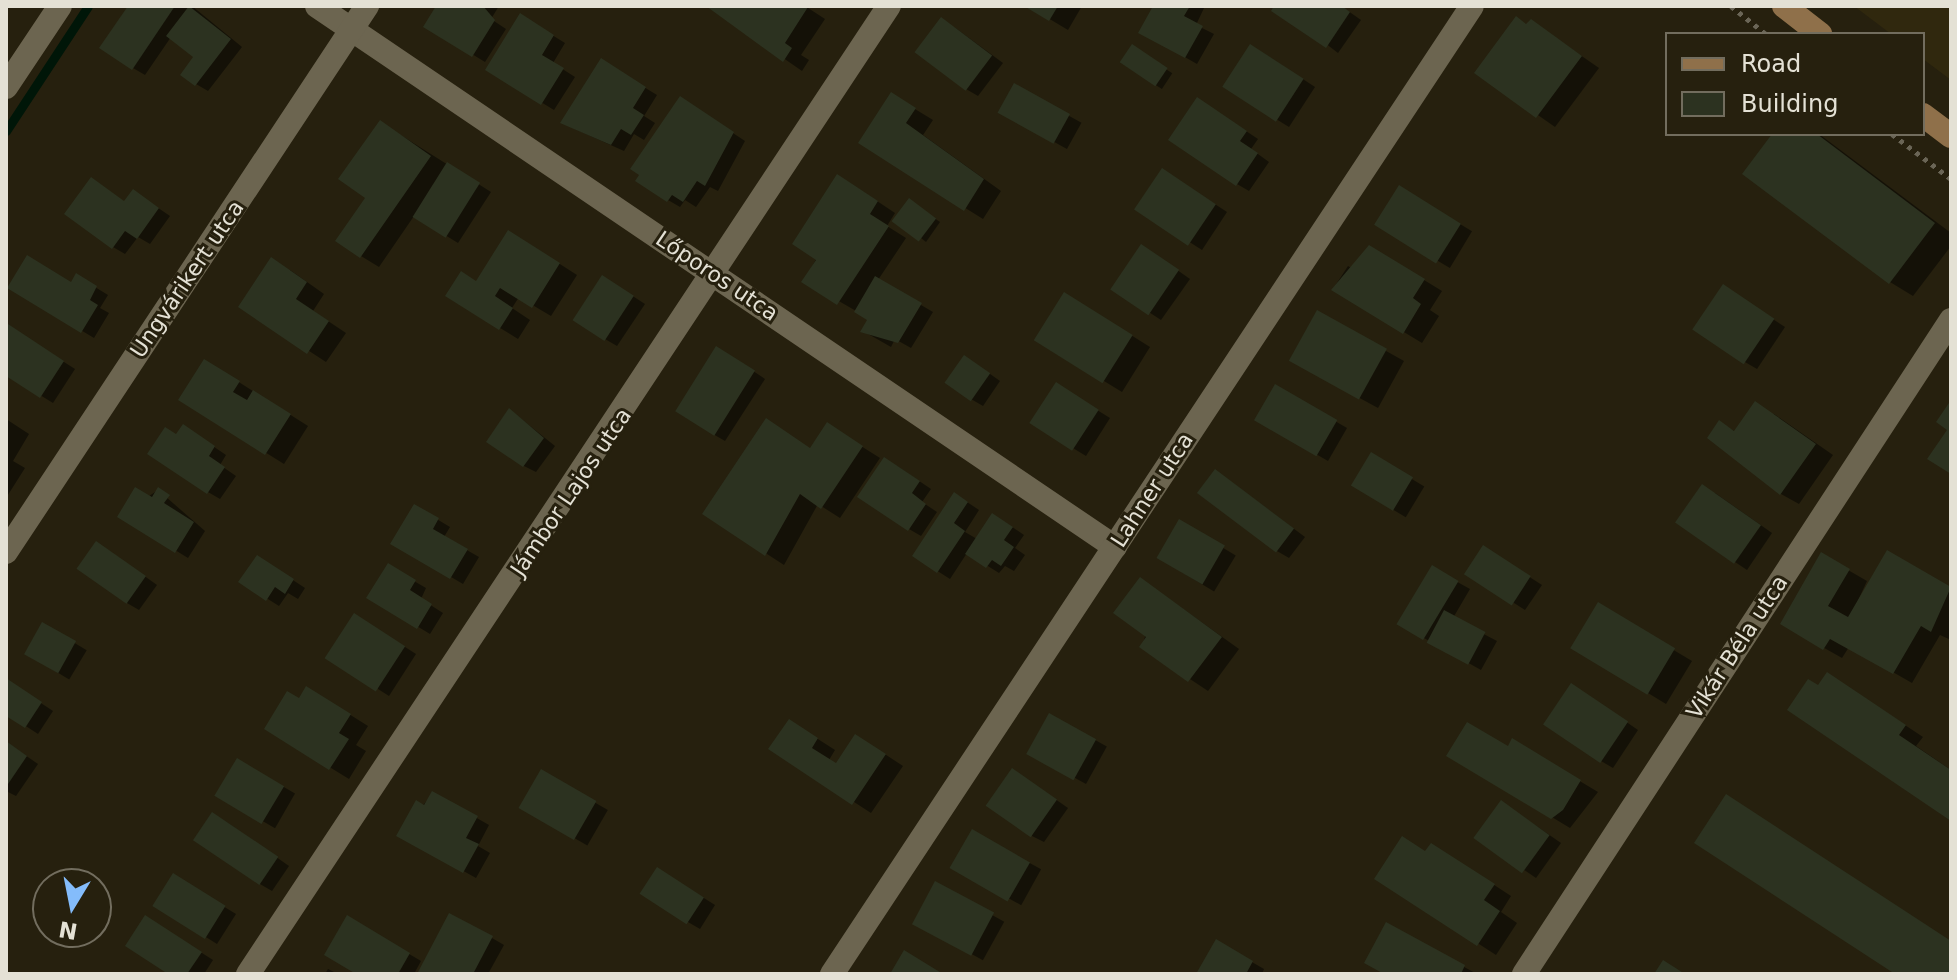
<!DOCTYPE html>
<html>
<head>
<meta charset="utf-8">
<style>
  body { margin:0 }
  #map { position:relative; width:1957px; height:980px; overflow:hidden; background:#26200e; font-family:"DejaVu Sans",sans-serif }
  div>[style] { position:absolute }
  .built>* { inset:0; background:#30280e }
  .shadow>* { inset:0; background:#0007; transform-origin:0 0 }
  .stream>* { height:9px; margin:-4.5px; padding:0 4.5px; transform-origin:4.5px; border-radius:4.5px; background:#001608 }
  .building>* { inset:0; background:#2c3220; transform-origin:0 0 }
  .path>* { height:5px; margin-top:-2.5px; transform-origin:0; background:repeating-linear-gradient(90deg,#6a6556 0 4px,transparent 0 10px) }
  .street>* { height:24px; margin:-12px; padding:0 12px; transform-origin:12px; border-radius:12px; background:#6c6550 }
  .secondary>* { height:24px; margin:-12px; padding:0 12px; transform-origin:12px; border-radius:12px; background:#8f704a }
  span { translate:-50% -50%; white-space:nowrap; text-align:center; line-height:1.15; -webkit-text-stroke:6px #26200e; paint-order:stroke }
  .street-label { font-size:22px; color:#e4e1d5 }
  .frame { position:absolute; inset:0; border:8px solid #e4e1d5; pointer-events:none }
  .legend { position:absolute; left:1665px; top:32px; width:260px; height:104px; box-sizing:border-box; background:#26200e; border:2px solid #726d5e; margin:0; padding:10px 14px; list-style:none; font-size:24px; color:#e4e1d5 }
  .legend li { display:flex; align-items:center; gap:16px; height:40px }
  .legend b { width:40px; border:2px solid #726d5e }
  .north { position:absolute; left:32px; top:868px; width:80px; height:80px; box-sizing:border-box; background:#26200e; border:2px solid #726d5e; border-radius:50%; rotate:190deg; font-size:22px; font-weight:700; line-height:32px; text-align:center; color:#e4e1d5 }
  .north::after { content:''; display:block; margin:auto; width:28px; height:36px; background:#84bcfb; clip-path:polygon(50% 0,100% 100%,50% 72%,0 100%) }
</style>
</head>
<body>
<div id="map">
  <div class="built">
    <div style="clip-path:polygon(1854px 6px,1951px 6px,1951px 80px,1923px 59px,1923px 34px,1891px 34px)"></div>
  </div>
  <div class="shadow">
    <div style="clip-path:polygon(131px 6px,192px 6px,242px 47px,208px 91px,196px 84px,196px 57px,171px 37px,145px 75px,133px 68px)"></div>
    <div style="clip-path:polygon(438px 6px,499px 6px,491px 19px,506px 29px,485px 62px,426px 26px)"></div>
    <div style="clip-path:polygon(708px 6px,805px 6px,825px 19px,801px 55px,809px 60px,802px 71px)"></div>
    <div style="clip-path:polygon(1028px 6px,1082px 6px,1068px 30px)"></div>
    <div style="clip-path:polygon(1155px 6px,1205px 6px,1196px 25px,1214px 34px,1197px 64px,1141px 32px)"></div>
    <div style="clip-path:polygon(1277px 6px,1341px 6px,1361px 20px,1338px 53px)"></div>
    <div style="clip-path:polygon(521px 16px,565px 43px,553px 63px,575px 77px,554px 110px,488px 70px)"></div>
    <div style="clip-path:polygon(1531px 21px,1599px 68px,1555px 127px,1477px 72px)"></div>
    <div style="clip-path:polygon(954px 27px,1003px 63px,978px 96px,966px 89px)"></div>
    <div style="left:1132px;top:47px;width:48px;height:19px;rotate:33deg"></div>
    <div style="clip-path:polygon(1263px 53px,1315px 87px,1289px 127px,1225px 87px)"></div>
    <div style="clip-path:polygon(601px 61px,657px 95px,644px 116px,655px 123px,644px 140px,634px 134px,624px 151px,575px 129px)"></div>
    <div style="left:1015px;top:86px;width:76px;height:30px;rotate:29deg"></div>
    <div style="clip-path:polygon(692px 106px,745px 141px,718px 191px,710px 187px,696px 207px,685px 200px,680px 207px,668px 200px)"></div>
    <div style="clip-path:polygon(910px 106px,933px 120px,923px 135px,1001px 191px,983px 219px,861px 143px)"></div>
    <div style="clip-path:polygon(1210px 107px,1258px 139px,1251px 149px,1269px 162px,1249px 191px,1237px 184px)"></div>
    <div style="clip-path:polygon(380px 122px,491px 192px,458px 243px,414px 216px,379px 267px,361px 256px)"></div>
    <div style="clip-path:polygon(1775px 134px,1819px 134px,1951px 233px,1951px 246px,1913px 296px,1890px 282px)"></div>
    <div style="clip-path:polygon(1175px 178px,1227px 212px,1202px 250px,1138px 209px)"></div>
    <div style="clip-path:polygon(856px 187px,895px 213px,887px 226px,906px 238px,878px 280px,933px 312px,911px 348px,895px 339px,891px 347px,863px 331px,870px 319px,804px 281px)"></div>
    <div style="left:1400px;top:188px;width:84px;height:43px;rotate:31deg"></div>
    <div style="clip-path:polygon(145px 199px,170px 216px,150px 244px,138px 237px,125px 254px,113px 247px,125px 203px)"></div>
    <div style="clip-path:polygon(914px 204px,940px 222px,926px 242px,921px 238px)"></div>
    <div style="clip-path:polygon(527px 243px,577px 275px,551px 316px,519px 297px,512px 308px,530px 320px,518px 339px,448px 296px,477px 283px)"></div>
    <div style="clip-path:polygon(1153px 253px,1190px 279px,1161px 320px,1112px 288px)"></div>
    <div style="clip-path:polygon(1388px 258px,1442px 291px,1430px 310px,1439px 316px,1422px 343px,1333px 289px,1348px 266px,1356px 271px)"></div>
    <div style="clip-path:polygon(290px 270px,324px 294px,313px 311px,346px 333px,326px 362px,240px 306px)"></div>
    <div style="clip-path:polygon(77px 276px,108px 295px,100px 308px,109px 313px,94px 338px,9px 287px,72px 284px)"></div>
    <div style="clip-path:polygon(614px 284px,645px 304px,617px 346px,605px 339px)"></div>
    <div style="clip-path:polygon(1735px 294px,1785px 327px,1757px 369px,1745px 362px)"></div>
    <div style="clip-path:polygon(1083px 305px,1150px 347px,1122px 392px,1104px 381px)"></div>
    <div style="clip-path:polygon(1318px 313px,1404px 361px,1378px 408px,1310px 371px)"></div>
    <div style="clip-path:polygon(9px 327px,75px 369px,53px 403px,6px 374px)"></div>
    <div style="clip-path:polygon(729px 355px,765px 379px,725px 441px,713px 434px)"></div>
    <div style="clip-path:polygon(976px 364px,1000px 381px,983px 406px,971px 399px)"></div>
    <div style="clip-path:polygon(223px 372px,308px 426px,284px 464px,181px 400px)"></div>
    <div style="left:1276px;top:387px;width:82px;height:38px;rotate:30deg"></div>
    <div style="clip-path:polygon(1068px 392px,1110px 418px,1086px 456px,1032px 423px)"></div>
    <div style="clip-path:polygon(510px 410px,555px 446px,536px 472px,524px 466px)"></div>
    <div style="clip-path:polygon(1774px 414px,1833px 455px,1799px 504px,1781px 494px,1720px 423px,1736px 432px)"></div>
    <div style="clip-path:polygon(6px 419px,29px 434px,13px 461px,25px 468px,6px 498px)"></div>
    <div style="clip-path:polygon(195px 434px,226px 455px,220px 465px,236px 476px,220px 499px,208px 492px,177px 436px)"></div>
    <div style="clip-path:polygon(845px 436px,880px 458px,840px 518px,818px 504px,784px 565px,704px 513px)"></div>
    <div style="left:1372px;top:455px;width:61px;height:36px;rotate:31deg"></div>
    <div style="clip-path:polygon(897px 466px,931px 489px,922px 502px,937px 512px,921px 536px,909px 529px)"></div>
    <div style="clip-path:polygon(1227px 479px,1305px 537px,1289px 558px,1277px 551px)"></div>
    <div style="clip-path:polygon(158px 490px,205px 531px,188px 558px,120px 516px)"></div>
    <div style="clip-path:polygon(1715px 493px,1772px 533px,1747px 570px,1677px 523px)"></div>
    <div style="clip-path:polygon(967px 502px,979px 510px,965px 532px,977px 539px,1005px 522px,1024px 535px,1015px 548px,1025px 555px,1014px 571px,1005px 566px,999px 573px,967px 553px,950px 579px,914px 556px)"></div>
    <div style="clip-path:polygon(415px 506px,450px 527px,444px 537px,479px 557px,463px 584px,393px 543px)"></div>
    <div style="left:1180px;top:522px;width:65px;height:42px;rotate:31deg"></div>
    <div style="clip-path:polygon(108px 550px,157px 585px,139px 610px,127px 603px)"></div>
    <div style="clip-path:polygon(1887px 553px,1951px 589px,1951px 640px,1940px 635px,1912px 683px,1849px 647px,1842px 658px,1782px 624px,1822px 555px,1867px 581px,1849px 620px)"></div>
    <div style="clip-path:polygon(1495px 555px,1542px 585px,1525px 610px,1467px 573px)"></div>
    <div style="clip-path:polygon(270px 565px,305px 588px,298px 599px,288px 593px,279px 606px,241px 582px)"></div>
    <div style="clip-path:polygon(388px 566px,426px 588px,421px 599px,443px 613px,430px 634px,369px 597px)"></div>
    <div style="clip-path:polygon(1432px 568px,1470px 589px,1453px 618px,1497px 641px,1481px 670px,1399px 624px)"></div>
    <div style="clip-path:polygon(1158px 591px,1239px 649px,1208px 691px,1142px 647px)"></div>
    <div style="clip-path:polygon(1598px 605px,1692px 661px,1666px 704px,1648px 693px)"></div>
    <div style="clip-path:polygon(366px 622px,416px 654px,389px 696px,378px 689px)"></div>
    <div style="left:43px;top:624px;width:51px;height:34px;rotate:31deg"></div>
    <div style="clip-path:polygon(1828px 674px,1923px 737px,1916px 746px,1951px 770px,1951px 818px)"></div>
    <div style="clip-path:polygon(6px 680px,53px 711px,38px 734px,6px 713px)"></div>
    <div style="clip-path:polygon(1584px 693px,1638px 730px,1613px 768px,1601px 761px)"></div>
    <div style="clip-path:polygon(325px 699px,368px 726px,356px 745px,366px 751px,349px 779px,266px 728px,300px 701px)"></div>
    <div style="left:1050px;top:715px;width:65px;height:43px;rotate:29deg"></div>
    <div style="clip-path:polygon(807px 732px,835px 750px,829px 760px,837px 765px,874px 747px,903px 766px,871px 813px,771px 748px)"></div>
    <div style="clip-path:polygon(1513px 741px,1598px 792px,1570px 828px,1449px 755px,1508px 748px)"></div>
    <div style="clip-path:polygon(6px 742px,38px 764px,16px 796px,6px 791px)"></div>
    <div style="left:237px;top:760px;width:67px;height:40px;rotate:30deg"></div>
    <div style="left:542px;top:772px;width:76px;height:41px;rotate:30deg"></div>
    <div style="clip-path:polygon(1025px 778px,1068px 808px,1044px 842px,1032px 836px)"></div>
    <div style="clip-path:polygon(433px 793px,489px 825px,478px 846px,490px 853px,476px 878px,399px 835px)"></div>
    <div style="clip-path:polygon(1513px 810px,1561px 843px,1536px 878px,1477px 838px)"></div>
    <div style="clip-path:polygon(225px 821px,289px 866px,272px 891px,260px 884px)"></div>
    <div style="left:972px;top:831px;width:79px;height:41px;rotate:29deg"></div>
    <div style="clip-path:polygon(1427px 853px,1450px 856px,1511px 896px,1501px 912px,1517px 923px,1496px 955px,1377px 878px)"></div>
    <div style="clip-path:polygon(669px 876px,715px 905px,700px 929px,688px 922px)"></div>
    <div style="clip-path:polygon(185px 883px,236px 914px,217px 944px,155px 905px)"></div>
    <div style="left:936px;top:884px;width:78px;height:44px;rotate:29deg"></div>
    <div style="clip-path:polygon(348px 918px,421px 961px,414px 974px,360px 974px)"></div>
    <div style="clip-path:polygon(158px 925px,213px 960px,204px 974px,171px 974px)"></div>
    <div style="clip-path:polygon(1387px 925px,1477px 974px,1387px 974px)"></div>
    <div style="clip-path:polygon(492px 938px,504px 945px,488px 974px,419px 974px)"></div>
    <div style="clip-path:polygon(1217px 942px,1264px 969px,1262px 974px,1198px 974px)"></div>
    <div style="clip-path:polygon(328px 969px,338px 974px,325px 974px)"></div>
  </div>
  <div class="stream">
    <div style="left:6px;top:131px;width:149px;rotate:-56.7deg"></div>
  </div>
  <div class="building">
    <div style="clip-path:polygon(128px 6px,175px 6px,132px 70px,99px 48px)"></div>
    <div style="clip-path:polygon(189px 6px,231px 39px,195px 86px,180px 75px,193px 57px,166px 36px)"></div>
    <div style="clip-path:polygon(436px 6px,483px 6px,495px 20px,472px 57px,423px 27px)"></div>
    <div style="clip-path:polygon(706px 6px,806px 6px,808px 7px,785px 43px,792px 48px,783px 62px)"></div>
    <div style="clip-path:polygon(1024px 6px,1058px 6px,1049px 21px)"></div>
    <div style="clip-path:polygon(1153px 6px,1190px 6px,1184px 16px,1203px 26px,1185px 58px,1138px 33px)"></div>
    <div style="clip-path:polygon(1274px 6px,1342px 6px,1350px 12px,1326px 48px,1271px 11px)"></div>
    <div style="clip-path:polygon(520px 13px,554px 35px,542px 55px,564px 68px,541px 105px,485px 70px)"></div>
    <div style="clip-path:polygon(1516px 16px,1526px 24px,1531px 19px,1582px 56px,1536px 118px,1474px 73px)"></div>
    <div style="left:941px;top:17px;width:64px;height:44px;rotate:37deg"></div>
    <div style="left:1132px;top:44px;width:43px;height:22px;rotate:34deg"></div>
    <div style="left:1250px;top:44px;width:64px;height:51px;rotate:33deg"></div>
    <div style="clip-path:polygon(601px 58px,646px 87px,633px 108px,644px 115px,631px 135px,621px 129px,611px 145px,560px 123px)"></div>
    <div style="left:1014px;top:83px;width:64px;height:34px;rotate:29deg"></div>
    <div style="clip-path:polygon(891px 92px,916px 108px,906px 123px,984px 179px,964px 211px,858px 143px)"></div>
    <div style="clip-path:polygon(680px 96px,734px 132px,705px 186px,697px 181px,683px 202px,672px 195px,667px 202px,635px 181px,639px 175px,630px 169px)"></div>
    <div style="clip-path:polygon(1197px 97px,1247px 131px,1240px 141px,1258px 153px,1236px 186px,1168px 140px)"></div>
    <div style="clip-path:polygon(380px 120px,431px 156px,360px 258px,335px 241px,365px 198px,338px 179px)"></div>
    <div style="clip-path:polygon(1772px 134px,1817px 134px,1935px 223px,1889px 284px,1742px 174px)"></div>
    <div style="left:447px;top:162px;width:39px;height:65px;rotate:32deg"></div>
    <div style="left:1162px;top:168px;width:65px;height:50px;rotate:34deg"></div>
    <div style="clip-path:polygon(837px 174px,878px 201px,870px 214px,889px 226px,837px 305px,801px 282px,816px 260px,792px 244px)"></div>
    <div style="clip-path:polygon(91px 177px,124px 201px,133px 189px,159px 208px,137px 239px,125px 231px,112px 249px,64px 214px)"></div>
    <div style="left:1399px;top:185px;width:73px;height:47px;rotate:32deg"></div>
    <div style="left:909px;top:198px;width:34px;height:29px;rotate:37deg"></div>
    <div style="clip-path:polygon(508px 230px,560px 263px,532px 308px,500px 288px,495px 296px,513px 308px,499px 330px,445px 296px,461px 271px,476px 281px)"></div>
    <div style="left:1141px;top:244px;width:46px;height:55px;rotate:34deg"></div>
    <div style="clip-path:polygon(1369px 245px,1425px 279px,1413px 298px,1421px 304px,1403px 334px,1331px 290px)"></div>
    <div style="clip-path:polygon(27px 255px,71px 282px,76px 273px,97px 286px,90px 300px,98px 305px,81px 333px,7px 288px)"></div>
    <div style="clip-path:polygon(271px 257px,307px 282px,296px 299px,329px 321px,307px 354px,238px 307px)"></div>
    <div style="left:602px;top:275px;width:38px;height:54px;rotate:33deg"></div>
    <div style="clip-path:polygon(875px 276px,922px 303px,898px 343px,860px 332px,867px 320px,854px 312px)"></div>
    <div style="left:1723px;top:284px;width:62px;height:55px;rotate:34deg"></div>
    <div style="left:1064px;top:292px;width:81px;height:57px;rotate:32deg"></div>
    <div style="left:1317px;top:310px;width:80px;height:58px;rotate:29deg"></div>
    <div style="clip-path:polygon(8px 324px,64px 361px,40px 398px,6px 376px)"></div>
    <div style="left:716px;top:346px;width:46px;height:77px;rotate:32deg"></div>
    <div style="left:964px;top:355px;width:32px;height:34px;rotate:35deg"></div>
    <div style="clip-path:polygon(204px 359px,240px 381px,233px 392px,247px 400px,253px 390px,291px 414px,265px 455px,178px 400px)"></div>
    <div style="left:1056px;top:382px;width:51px;height:49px;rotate:33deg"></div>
    <div style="left:1275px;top:384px;width:72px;height:42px;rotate:30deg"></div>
    <div style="clip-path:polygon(1951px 400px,1951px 474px,1927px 459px,1947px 430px,1936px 422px)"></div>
    <div style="clip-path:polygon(1755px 401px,1816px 444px,1780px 495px,1707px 438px,1719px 420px,1734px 431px)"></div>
    <div style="clip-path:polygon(509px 408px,544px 438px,523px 467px,486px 442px)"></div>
    <div style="clip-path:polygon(766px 418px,810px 448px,827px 422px,863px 446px,821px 509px,800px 494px,765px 556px,702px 514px)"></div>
    <div style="clip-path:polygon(183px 424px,215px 446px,209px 456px,225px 467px,207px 494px,147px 454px,165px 427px,176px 434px)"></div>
    <div style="left:1371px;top:452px;width:49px;height:39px;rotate:31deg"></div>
    <div style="clip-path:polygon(884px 457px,920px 481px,912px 493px,926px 504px,908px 531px,857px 497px)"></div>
    <div style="left:1215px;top:469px;width:99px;height:30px;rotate:37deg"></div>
    <div style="left:1702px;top:484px;width:72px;height:47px;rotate:35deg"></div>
    <div style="clip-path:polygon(135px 487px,152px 497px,158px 487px,170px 495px,164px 503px,194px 522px,175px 553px,117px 517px)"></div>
    <div style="clip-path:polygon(954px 492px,968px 502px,954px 523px,965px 531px,937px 573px,912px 556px)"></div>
    <div style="clip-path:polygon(414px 504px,439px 518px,433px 529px,468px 549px,450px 579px,390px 544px)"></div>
    <div style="clip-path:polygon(992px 513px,1013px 527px,1004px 540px,1014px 547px,1001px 566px,992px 560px,986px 568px,965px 554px)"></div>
    <div style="left:1179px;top:519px;width:53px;height:45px;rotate:30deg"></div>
    <div style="left:96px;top:541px;width:61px;height:34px;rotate:35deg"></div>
    <div style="left:1483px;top:545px;width:57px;height:35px;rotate:33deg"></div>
    <div style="clip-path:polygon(1887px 550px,1951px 587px,1931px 632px,1921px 626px,1893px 674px,1830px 639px,1823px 650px,1780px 624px,1821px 552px,1850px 569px,1828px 606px,1848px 617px)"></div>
    <div style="clip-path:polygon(257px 555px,294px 579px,285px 594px,275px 587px,266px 601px,238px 582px)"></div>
    <div style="clip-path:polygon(388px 563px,416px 580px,410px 590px,432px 604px,417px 629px,366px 598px)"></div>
    <div style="left:1432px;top:565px;width:31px;height:69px;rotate:31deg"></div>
    <div style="clip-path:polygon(1140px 577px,1222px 637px,1188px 682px,1139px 647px,1146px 637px,1113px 613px)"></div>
    <div style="left:1598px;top:602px;width:90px;height:54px;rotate:31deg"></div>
    <div style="left:1444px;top:610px;width:47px;height:37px;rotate:28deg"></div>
    <div style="left:354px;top:613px;width:61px;height:54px;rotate:33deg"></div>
    <div style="left:42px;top:622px;width:39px;height:37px;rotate:29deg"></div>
    <div style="clip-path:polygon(1827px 672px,1906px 725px,1899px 735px,1951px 770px,1951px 821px,1787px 710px,1808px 679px,1818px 685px)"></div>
    <div style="clip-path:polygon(6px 678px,42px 702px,25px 728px,6px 716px)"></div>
    <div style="left:1571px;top:683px;width:69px;height:50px;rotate:34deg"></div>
    <div style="clip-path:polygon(306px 686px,351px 714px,339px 733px,349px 739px,329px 770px,264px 729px,287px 691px,299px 698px)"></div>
    <div style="left:1049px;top:713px;width:54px;height:47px;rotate:29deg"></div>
    <div style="clip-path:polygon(789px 719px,818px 738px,812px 748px,836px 763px,855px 734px,886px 754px,852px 805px,768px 749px)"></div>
    <div style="clip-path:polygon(1467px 722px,1508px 746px,1512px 738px,1581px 780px,1563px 810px,1551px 819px,1446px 756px)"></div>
    <div style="clip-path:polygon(6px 741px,27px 756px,6px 787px)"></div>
    <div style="left:237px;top:758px;width:55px;height:44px;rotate:31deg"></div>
    <div style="left:1012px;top:768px;width:55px;height:46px;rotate:35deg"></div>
    <div style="left:541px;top:769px;width:64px;height:45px;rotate:30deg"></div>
    <div style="clip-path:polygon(432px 791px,478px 816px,466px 838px,479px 844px,463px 873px,396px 836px,416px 800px,424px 805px)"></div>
    <div style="clip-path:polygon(1726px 794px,1951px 941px,1951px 974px,1895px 974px,1694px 843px)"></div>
    <div style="left:1501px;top:800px;width:60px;height:47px;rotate:36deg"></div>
    <div style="left:212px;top:812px;width:80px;height:34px;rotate:34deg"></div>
    <div style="left:972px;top:829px;width:67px;height:45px;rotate:30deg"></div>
    <div style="clip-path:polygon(1402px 836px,1425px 851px,1431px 843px,1495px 884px,1484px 900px,1500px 911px,1477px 946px,1374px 879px)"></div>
    <div style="left:657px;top:867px;width:56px;height:32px;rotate:33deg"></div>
    <div style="left:173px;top:873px;width:62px;height:39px;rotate:32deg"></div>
    <div style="left:935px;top:881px;width:67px;height:49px;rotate:28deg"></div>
    <div style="clip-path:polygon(449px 913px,493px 936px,473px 974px,417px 974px)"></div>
    <div style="clip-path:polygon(145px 915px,202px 952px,187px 974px,168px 974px,125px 946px)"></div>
    <div style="clip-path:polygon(347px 915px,410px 953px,398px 974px,356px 974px,324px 955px)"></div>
    <div style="clip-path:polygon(1386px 922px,1465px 965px,1461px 974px,1384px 974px,1364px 963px)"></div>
    <div style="clip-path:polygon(1216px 939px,1253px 961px,1246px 974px,1196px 974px)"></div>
    <div style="clip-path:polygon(904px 950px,943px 974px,890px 974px)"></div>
    <div style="clip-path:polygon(1663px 960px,1685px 974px,1654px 974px)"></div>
  </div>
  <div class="path">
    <div style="left:1731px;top:6px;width:45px;rotate:38.7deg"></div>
    <div style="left:1892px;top:134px;width:74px;rotate:37.3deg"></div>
  </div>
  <div class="street">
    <div style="left:317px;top:6px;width:964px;rotate:34.14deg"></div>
    <div style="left:6px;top:87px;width:97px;rotate:-56.3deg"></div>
    <div style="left:6px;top:552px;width:655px;rotate:-56.53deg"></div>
    <div style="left:248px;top:974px;width:1161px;rotate:-56.49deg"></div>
    <div style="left:832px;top:974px;width:1160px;rotate:-56.53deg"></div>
    <div style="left:1524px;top:974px;width:781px;rotate:-56.86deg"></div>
  </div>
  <div class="secondary">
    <div style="left:1784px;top:6px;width:46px;rotate:37.9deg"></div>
    <div style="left:1923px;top:115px;width:35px;rotate:37deg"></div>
  </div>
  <div class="street-label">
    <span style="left:717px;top:276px;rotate:34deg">Lőporos utca</span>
    <span style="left:187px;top:279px;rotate:-56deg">Ungvárikert utca</span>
    <span style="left:1152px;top:490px;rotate:-57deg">Lahner utca</span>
    <span style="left:571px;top:492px;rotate:-56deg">Jámbor Lajos utca</span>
    <span style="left:1737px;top:647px;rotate:-57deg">Vikár Béla utca</span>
  </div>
  <div class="frame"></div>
  <ul class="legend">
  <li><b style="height:10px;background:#8f704a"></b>Road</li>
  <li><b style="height:22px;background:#2c3220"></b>Building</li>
  </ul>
  <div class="north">N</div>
</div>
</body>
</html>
